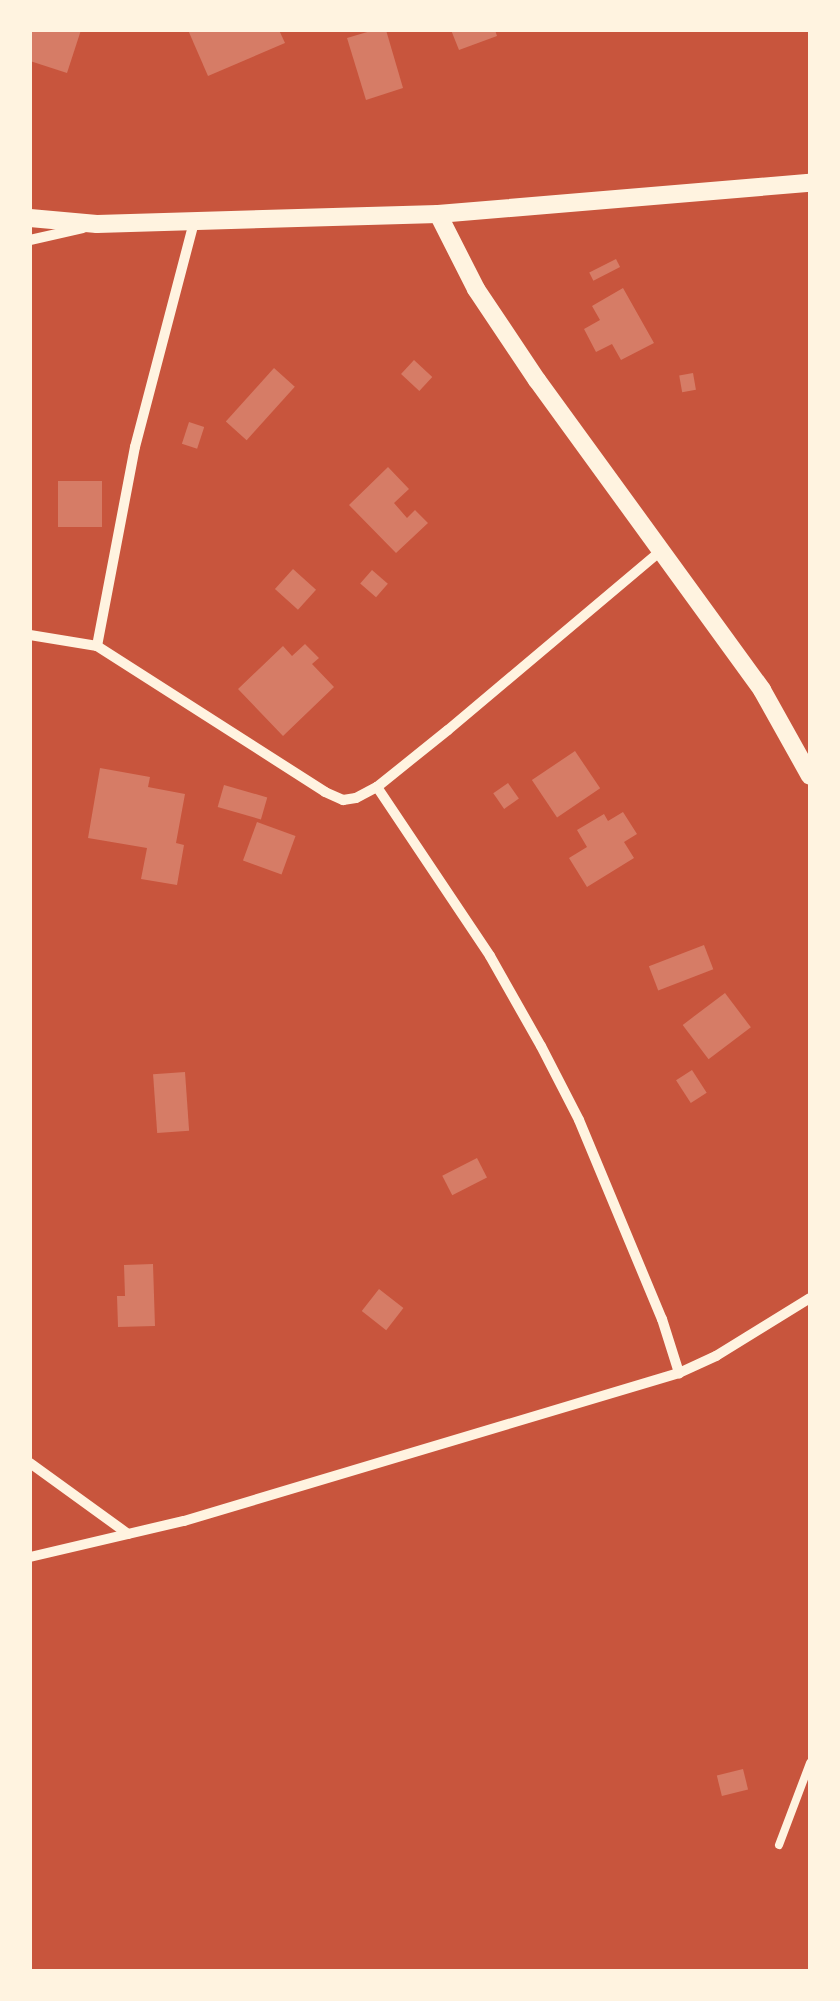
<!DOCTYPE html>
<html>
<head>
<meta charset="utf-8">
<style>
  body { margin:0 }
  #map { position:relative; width:840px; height:2001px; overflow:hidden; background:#c8553d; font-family:Signika,sans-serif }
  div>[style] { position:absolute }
  .building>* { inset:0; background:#d67c66; transform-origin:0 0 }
  .service>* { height:8px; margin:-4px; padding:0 4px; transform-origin:4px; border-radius:4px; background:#fff3e0 }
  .minor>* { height:10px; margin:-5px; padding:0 5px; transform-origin:5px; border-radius:5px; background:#fff3e0 }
  .tertiary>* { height:18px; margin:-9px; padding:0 9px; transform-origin:9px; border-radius:9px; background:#fff3e0 }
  span { translate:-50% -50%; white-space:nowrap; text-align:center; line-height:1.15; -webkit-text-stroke:10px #fff3e0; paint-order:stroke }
  .frame { position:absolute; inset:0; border:32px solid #fff3e0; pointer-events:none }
</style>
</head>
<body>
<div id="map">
  <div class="building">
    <div style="clip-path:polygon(30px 30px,81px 30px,67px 73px,30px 61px)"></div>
    <div style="clip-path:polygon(188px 30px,279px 30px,285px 43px,208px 76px)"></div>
    <div style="clip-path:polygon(374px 30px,386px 30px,403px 88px,366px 100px,347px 38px)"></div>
    <div style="clip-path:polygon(451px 30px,495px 30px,497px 36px,459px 50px)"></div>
    <div style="left:616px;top:259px;width:9px;height:30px;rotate:63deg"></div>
    <div style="clip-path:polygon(623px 288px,654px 343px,621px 360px,612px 344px,596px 352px,584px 329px,600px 320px,592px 306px)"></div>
    <div style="left:414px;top:360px;width:25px;height:19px;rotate:43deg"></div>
    <div style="left:274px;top:368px;width:28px;height:72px;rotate:42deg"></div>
    <div style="left:693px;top:373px;width:17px;height:14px;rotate:80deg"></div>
    <div style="left:189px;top:422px;width:16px;height:23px;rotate:18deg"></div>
    <div style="clip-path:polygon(388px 467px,409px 489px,394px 503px,407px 518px,415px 510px,428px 523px,396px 553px,349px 505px)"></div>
    <div style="left:58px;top:481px;width:44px;height:46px"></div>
    <div style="left:293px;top:569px;width:31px;height:27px;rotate:42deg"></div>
    <div style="left:372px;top:570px;width:21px;height:18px;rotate:41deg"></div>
    <div style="clip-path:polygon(305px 644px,319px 658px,312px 664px,334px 687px,283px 736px,238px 689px,283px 646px,292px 656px)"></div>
    <div style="left:575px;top:751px;width:45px;height:52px;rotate:56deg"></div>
    <div style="clip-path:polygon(100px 768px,150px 777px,148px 787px,185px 794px,176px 843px,184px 845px,177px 885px,141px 879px,147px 848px,88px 838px)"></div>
    <div style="left:508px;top:783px;width:19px;height:18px;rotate:55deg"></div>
    <div style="left:224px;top:785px;width:45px;height:23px;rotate:16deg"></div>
    <div style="clip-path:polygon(623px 812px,637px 834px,624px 842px,634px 858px,587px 887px,569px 858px,587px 847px,577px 830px,604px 814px,608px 821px)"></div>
    <div style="left:257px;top:822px;width:41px;height:41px;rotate:20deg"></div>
    <div style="left:704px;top:945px;width:26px;height:59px;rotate:69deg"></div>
    <div style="left:725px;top:993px;width:43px;height:53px;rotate:53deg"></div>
    <div style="left:692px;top:1070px;width:27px;height:19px;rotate:57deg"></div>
    <div style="left:185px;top:1072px;width:59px;height:32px;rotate:86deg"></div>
    <div style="left:477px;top:1158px;width:22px;height:39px;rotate:63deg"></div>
    <div style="clip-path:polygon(153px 1264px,155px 1326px,118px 1327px,117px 1296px,125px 1296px,124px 1265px)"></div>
    <div style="left:379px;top:1289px;width:31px;height:28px;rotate:38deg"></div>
    <div style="left:743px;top:1769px;width:21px;height:27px;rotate:76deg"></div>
  </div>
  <div class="service">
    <div style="left:779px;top:1845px;width:88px;rotate:-69.3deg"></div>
  </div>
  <div class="minor">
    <div style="left:30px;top:240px;width:54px;rotate:-12.8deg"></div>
    <div style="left:30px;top:635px;width:68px;rotate:9.3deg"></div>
    <div style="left:97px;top:646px;width:203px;rotate:-79.2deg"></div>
    <div style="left:135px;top:447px;width:233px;rotate:-75.3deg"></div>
    <div style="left:97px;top:646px;width:271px;rotate:32.6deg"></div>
    <div style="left:325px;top:792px;width:20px;rotate:24deg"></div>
    <div style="left:343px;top:800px;width:13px;rotate:-9deg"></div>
    <div style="left:356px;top:798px;width:24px;rotate:-28deg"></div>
    <div style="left:377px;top:787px;width:91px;rotate:-38.8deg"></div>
    <div style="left:448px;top:730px;width:281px;rotate:-40.1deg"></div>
    <div style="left:377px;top:787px;width:203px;rotate:56.2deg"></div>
    <div style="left:490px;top:956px;width:103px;rotate:60.5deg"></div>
    <div style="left:541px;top:1046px;width:83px;rotate:62.8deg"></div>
    <div style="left:579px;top:1120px;width:216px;rotate:67.4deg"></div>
    <div style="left:662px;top:1319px;width:57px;rotate:72.5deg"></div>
    <div style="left:30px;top:1463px;width:121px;rotate:35.9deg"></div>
    <div style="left:30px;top:1557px;width:158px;rotate:-13.2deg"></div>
    <div style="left:184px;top:1521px;width:517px;rotate:-16.65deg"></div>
    <div style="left:679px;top:1373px;width:41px;rotate:-24.7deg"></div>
    <div style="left:716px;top:1356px;width:110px;rotate:-31.7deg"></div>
  </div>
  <div class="tertiary">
    <div style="left:438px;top:214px;width:84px;rotate:63.1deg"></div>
    <div style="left:476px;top:289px;width:110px;rotate:56.2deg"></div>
    <div style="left:537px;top:380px;width:383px;rotate:54deg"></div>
    <div style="left:762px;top:690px;width:98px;rotate:60.8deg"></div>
    <div style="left:30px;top:218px;width:67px;rotate:5.1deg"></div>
    <div style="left:97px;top:224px;width:341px;rotate:-1.7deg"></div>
    <div style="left:438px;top:214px;width:373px;rotate:-4.8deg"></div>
  </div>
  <div class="frame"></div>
</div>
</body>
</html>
